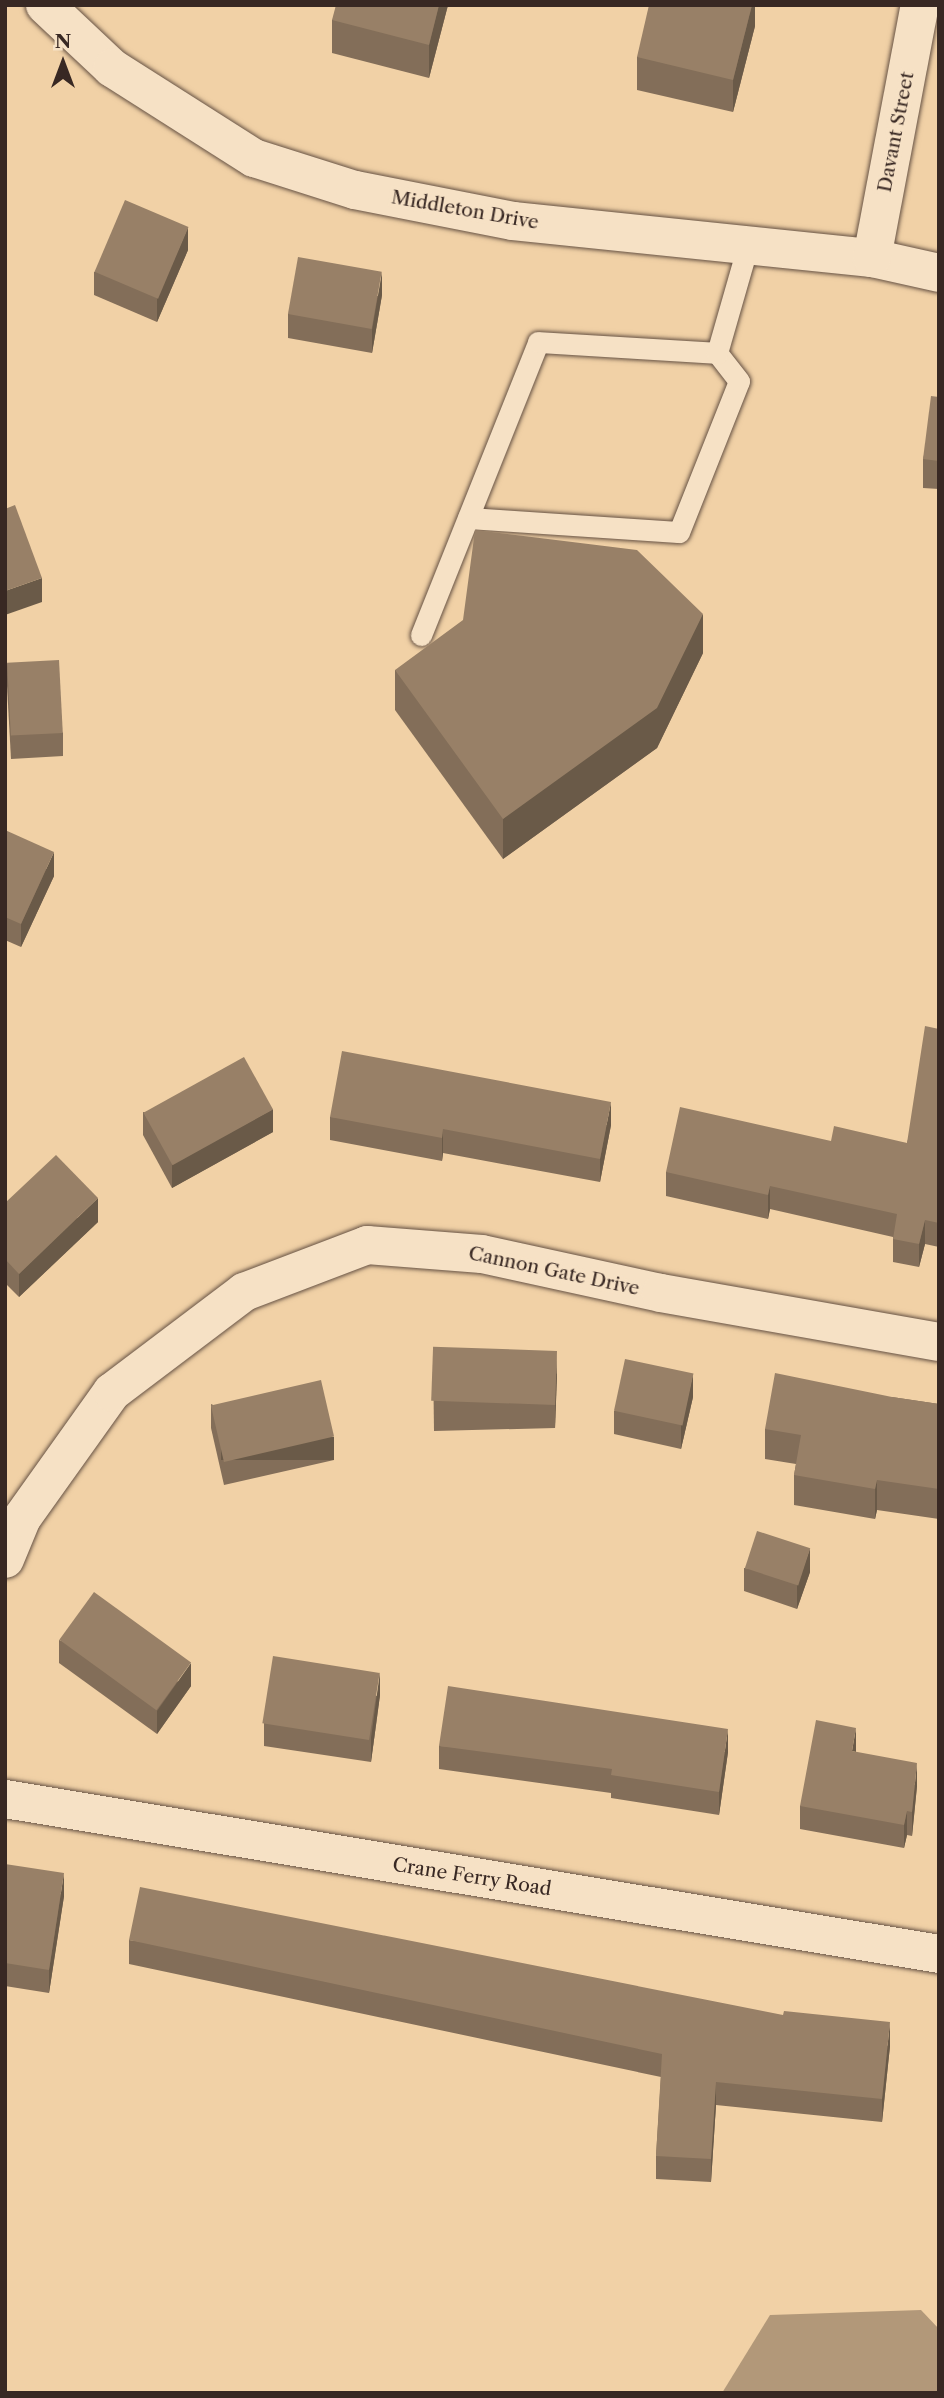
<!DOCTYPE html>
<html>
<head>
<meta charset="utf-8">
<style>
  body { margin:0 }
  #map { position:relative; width:944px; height:2398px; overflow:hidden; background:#f1d1a6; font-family:"Libre Caslon Text",serif }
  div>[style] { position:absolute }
  .water>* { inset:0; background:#b29879 }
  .roads { filter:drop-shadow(0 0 2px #665244) drop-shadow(0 0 2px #665244) }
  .service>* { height:21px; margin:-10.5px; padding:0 10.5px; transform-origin:10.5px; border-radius:10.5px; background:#f6e1c5 }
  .minor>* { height:38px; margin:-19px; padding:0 19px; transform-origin:19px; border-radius:19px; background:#f6e1c5 }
  .wall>* { inset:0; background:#836e59 }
  .shaded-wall>* { inset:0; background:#6a5a48; transform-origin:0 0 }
  .building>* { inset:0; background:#988067; transform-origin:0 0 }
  span { translate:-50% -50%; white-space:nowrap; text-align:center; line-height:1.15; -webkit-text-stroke:7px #f6e1c5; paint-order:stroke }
  .street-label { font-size:19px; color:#382823 }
  .frame { position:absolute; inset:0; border:7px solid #382823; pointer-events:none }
  .north { position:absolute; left:28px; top:28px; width:70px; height:70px; -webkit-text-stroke:5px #f6e1c5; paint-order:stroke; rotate:0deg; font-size:19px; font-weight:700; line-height:28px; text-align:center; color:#382823 }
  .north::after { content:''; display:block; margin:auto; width:24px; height:32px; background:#382823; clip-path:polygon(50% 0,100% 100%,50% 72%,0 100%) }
</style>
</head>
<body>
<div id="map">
  <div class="water">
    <div style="clip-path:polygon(921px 2310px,939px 2329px,939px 2393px,722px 2393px,770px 2315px)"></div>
  </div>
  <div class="roads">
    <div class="service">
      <div style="left:468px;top:518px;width:211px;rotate:3.8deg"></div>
      <div style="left:679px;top:532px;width:162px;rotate:-68.3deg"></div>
      <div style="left:739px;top:381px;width:36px;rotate:-128deg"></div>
      <div style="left:421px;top:635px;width:315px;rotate:-68.2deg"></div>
      <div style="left:538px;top:342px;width:179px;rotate:3.5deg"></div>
      <div style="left:717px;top:353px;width:112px;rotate:-74deg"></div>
    </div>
    <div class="minor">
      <div style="left:45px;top:5px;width:92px;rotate:43.2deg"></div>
      <div style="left:112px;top:68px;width:168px;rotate:32.4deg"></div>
      <div style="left:254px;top:158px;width:106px;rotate:17.6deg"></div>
      <div style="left:355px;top:190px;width:161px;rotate:11.1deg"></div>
      <div style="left:513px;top:221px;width:361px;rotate:5.9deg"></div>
      <div style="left:872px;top:258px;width:69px;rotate:12.6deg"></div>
      <div style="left:872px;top:258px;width:258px;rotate:-79.3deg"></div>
      <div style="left:5px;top:1559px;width:44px;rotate:-67.5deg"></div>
      <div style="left:22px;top:1518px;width:155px;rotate:-54.5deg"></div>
      <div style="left:112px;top:1392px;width:166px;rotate:-37.1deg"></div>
      <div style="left:244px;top:1292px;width:132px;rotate:-20.9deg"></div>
      <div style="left:367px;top:1245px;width:115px;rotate:4.5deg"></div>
      <div style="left:482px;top:1254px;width:183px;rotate:12.3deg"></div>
      <div style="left:661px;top:1293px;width:282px;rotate:10deg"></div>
      <div style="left:5px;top:1799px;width:947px;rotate:9.42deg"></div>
    </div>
  </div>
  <div class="wall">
    <div style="clip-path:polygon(448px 5px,429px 78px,332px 53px,332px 20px)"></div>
    <div style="clip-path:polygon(755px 5px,755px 26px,733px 112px,637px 90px,637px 57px)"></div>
    <div style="clip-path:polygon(188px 250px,157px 322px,94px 295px,94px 272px)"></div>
    <div style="clip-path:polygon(382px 295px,372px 353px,288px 338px,288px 314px)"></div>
    <div style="clip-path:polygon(939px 397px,939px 489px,923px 488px,923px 459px)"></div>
    <div style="clip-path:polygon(703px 653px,657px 748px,503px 859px,395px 710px,395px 670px)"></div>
    <div style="clip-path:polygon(7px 663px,63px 733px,63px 756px,11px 759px,7px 686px)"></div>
    <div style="clip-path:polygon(5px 830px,54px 876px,21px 947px,5px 940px)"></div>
    <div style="clip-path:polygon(939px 1029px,939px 1247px,925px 1244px,919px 1267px,893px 1262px,893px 1237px,770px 1209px,768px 1219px,666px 1196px,666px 1172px,831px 1141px,907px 1143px)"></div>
    <div style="clip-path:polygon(143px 1112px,273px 1132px,172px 1188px,143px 1135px)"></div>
    <div style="clip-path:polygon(330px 1117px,611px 1125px,600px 1182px,443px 1153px,442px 1161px,330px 1140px)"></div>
    <div style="clip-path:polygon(5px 1203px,98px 1222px,19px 1297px,5px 1283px)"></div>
    <div style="clip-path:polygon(433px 1354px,557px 1374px,555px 1428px,434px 1431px)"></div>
    <div style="clip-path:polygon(693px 1397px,681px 1449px,614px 1434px,614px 1411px)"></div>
    <div style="clip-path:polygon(892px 1397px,939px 1404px,939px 1519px,877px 1510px,875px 1519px,794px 1505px,794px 1475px,796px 1464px,765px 1459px,765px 1429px)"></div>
    <div style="clip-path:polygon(211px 1404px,334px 1460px,224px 1485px,211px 1428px)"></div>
    <div style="clip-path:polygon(744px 1568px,810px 1572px,797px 1609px,744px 1591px)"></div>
    <div style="clip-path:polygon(59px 1640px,191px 1686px,157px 1734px,59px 1663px)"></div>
    <div style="clip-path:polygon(380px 1695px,371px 1762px,264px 1746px,264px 1723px)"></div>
    <div style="clip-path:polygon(439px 1746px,728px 1752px,719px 1815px,611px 1798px,611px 1793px,439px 1769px)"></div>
    <div style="clip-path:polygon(856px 1752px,917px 1786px,912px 1836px,907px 1835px,904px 1848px,800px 1829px,800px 1806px)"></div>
    <div style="clip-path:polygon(5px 1864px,64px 1896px,49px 1993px,5px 1986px)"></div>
    <div style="clip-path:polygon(129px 1940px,890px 2046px,882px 2122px,716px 2105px,711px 2182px,656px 2179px,656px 2156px,661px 2077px,129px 1964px)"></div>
  </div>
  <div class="shaded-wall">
    <div style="clip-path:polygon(439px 5px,448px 5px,429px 78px,429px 45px)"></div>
    <div style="clip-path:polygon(752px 5px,755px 5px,755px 26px,733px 112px,733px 80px)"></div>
    <div style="clip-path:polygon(188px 227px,188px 250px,157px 322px,157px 299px)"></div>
    <div style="clip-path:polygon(382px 272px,382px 295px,372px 353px,372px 330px)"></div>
    <div style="clip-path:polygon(42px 578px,42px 602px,5px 615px,5px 591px)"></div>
    <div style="clip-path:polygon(703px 614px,703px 653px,657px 748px,503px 859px,503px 819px)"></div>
    <div style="clip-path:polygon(54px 852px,54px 876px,21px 947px,21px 924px)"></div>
    <div style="clip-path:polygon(611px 1102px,611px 1125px,600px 1182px,600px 1159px)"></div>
    <div style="clip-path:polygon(273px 1109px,273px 1132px,172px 1188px,172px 1164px)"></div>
    <div style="clip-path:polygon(443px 1129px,443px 1153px,442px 1161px,442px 1138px)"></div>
    <div style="clip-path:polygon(770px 1186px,770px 1209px,768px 1219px,768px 1195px)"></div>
    <div style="clip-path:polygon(98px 1198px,98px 1222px,19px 1297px,19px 1274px)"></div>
    <div style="clip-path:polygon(925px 1220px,925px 1244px,919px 1267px,919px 1244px)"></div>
    <div style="clip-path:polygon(557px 1351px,557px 1374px,555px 1428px,555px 1405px)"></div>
    <div style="clip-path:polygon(693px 1374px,693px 1397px,681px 1449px,681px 1426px)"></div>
    <div style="left:334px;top:1437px;width:23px;height:113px;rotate:90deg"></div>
    <div style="clip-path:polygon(877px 1480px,877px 1510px,875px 1519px,875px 1489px)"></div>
    <div style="clip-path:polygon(810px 1548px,810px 1572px,797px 1609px,797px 1586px)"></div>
    <div style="clip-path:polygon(191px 1663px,191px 1686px,157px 1734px,157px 1711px)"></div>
    <div style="clip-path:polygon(380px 1672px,380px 1695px,371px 1762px,371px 1738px)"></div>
    <div style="clip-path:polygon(856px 1728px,856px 1752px,852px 1751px)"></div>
    <div style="clip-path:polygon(728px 1729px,728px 1752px,719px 1815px,719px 1792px)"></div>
    <div style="clip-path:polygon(917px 1763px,917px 1786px,912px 1836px,912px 1812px)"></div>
    <div style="clip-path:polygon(907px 1811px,907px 1835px,904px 1848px,904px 1825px)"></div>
    <div style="clip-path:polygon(64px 1873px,64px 1896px,49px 1993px,49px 1970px)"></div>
    <div style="clip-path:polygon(890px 2022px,890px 2046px,882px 2122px,882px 2099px)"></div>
    <div style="clip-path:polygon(716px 2082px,716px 2105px,711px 2182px,711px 2159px)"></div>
  </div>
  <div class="building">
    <div style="clip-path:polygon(336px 5px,439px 5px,429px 45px,332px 20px)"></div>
    <div style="clip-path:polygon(649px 5px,752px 5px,733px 80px,637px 57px)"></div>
    <div style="left:125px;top:200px;width:69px;height:78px;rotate:23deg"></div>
    <div style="left:298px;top:257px;width:85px;height:58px;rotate:10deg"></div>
    <div style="clip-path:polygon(931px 396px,939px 397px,939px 461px,923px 459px)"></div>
    <div style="clip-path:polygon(15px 505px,42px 578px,5px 591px,5px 509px)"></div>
    <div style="clip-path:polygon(475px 530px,637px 550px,703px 614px,657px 708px,503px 819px,395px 670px,463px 620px)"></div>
    <div style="left:59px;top:660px;width:73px;height:52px;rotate:87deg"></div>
    <div style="clip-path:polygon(5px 830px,54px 852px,21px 924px,5px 917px)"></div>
    <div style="clip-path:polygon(925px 1026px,939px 1029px,939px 1158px,937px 1166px,939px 1167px,939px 1223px,925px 1220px,919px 1244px,893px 1239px,897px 1214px,770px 1186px,768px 1195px,666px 1172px,680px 1107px,831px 1141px,834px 1126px,907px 1143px)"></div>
    <div style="clip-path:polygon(342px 1051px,611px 1102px,600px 1159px,443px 1129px,442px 1138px,330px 1117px)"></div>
    <div style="left:244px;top:1057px;width:60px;height:115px;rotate:61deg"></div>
    <div style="clip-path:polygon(56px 1155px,98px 1198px,19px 1274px,5px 1259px,5px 1203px)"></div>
    <div style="left:557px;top:1351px;width:54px;height:124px;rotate:92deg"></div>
    <div style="left:625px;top:1359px;width:70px;height:53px;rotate:12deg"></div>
    <div style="clip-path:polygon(775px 1373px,892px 1397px,939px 1404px,939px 1489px,877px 1480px,875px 1489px,794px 1475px,801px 1435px,765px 1429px)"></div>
    <div style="left:321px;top:1380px;width:58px;height:113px;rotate:77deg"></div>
    <div style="left:757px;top:1531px;width:56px;height:39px;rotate:18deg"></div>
    <div style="left:94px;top:1592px;width:120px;height:59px;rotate:36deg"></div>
    <div style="left:273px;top:1656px;width:108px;height:68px;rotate:9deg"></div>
    <div style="clip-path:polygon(448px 1686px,728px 1729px,719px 1792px,611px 1775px,612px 1769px,439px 1746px)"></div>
    <div style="clip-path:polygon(816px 1720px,856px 1728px,852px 1751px,917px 1763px,912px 1812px,907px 1811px,904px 1825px,800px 1806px)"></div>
    <div style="clip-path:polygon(5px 1864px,64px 1873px,49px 1970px,5px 1963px)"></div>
    <div style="clip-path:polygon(140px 1887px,783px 2015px,784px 2011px,890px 2022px,882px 2099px,716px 2082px,711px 2159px,656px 2156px,662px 2054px,129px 1940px)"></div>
  </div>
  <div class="street-label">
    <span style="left:896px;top:132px;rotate:-79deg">Davant Street</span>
    <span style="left:465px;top:210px;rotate:10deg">Middleton Drive</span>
    <span style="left:554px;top:1271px;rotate:12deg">Cannon Gate Drive</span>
    <span style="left:472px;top:1877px;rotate:9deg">Crane Ferry Road</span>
  </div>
  <div class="frame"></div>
  <div class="north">N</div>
</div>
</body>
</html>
